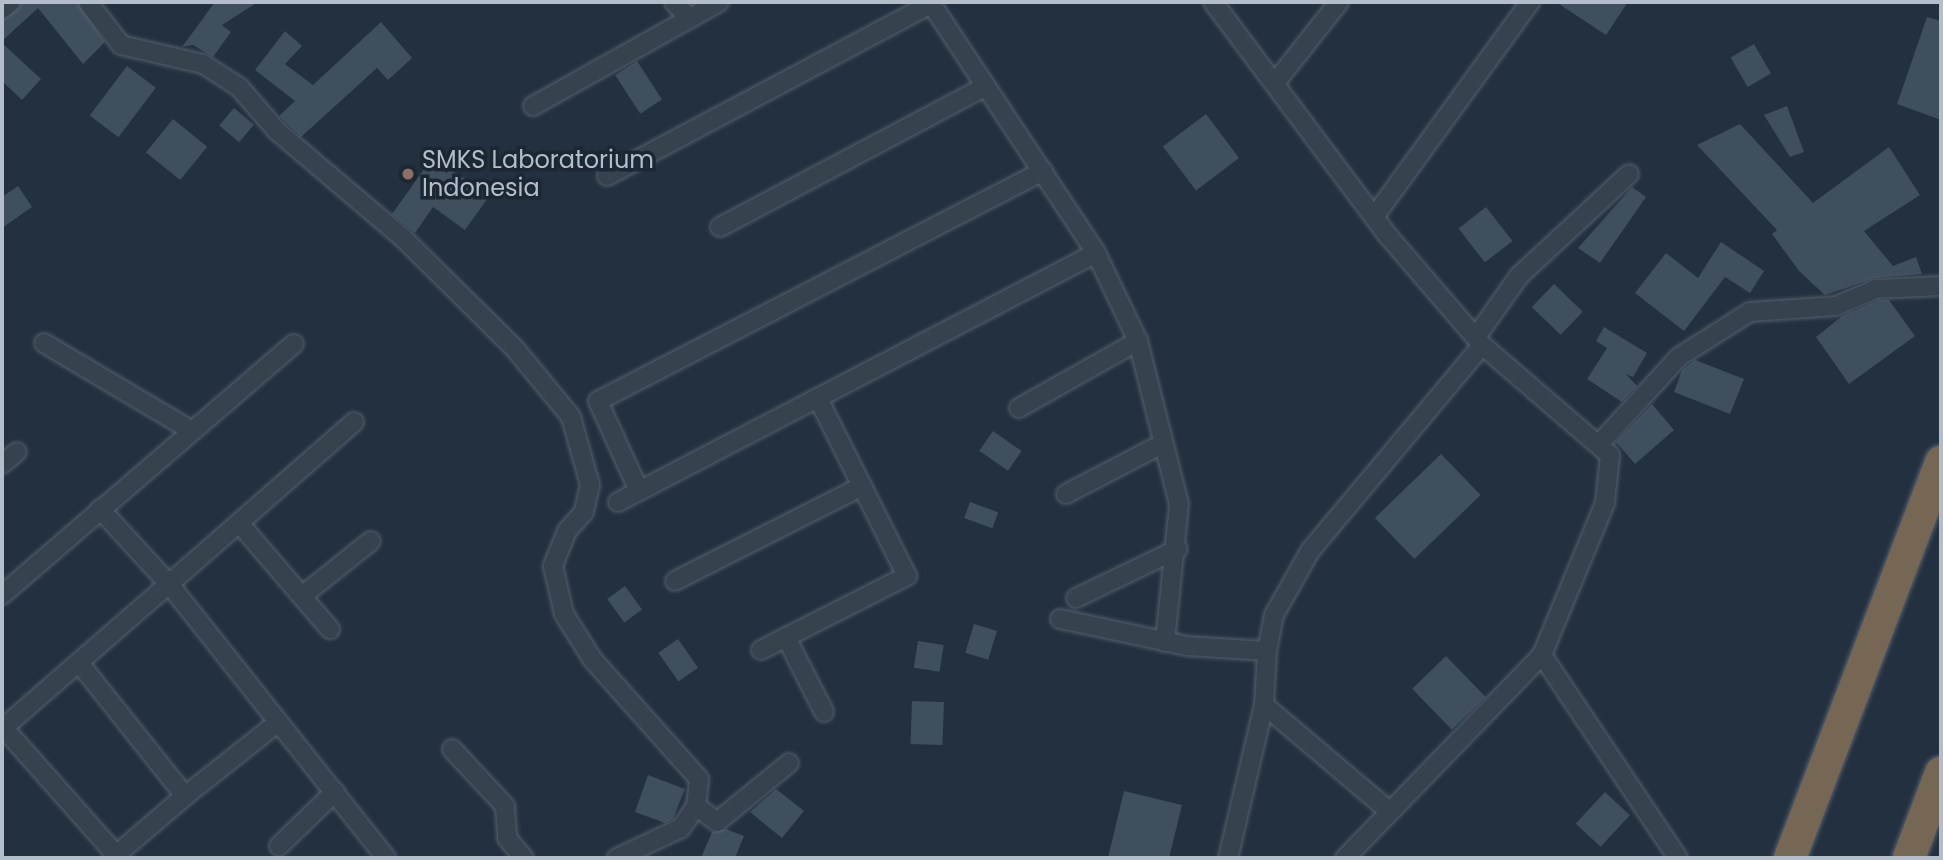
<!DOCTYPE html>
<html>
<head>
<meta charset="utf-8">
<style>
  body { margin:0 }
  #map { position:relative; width:1943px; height:860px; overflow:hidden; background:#23303f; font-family:Poppins,sans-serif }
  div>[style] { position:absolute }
  .building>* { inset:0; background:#3f4f5e; transform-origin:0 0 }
  .roads { filter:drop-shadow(0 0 2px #55606d) drop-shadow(0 0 2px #55606d) }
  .street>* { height:18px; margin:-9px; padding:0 9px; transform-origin:9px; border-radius:9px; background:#37424f }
  .highway>* { height:32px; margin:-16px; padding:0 16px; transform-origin:16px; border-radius:16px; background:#756754 }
  .dots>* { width:19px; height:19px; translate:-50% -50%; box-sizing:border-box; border:4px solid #1c2734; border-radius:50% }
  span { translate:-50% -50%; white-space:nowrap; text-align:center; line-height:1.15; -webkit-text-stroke:7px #1c2734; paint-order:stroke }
  .poi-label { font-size:24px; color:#b4bdca }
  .left { translate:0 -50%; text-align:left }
  .frame { position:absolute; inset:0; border:4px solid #b4bdca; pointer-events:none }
</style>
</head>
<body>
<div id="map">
  <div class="building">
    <div style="clip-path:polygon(22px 2px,77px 2px,105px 42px,83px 64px,38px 8px,2px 41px,2px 20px)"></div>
    <div style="clip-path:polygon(215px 2px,258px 2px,222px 25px,231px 32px,213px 57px,193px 45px,182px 47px)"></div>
    <div style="clip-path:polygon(1556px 2px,1628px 2px,1606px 35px)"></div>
    <div style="clip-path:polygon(1927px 17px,1941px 21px,1941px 120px,1897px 104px)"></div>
    <div style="clip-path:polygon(381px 22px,412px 58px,388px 80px,377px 68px,301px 137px,279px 116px,295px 101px,255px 70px,285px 31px,302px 46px,285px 64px,313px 85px)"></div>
    <div style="clip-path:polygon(2px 43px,41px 79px,22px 100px,2px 81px)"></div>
    <div style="left:1754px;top:44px;width:34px;height:27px;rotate:60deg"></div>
    <div style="left:637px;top:61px;width:46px;height:26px;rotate:57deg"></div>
    <div style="left:127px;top:66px;width:36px;height:62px;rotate:37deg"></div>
    <div style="clip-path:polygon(1787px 106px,1804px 152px,1790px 157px,1764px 115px)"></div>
    <div style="left:234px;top:108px;width:26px;height:23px;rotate:40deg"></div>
    <div style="left:1206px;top:114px;width:55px;height:54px;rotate:53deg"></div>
    <div style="left:173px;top:119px;width:44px;height:43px;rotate:39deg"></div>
    <div style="clip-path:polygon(1740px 124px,1813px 203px,1889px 147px,1920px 195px,1864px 231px,1893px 266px,1916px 257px,1922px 274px,1875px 278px,1825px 295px,1799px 271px,1772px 234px,1777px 230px,1697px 145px)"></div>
    <div style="clip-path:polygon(432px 158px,490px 195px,465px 230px,433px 207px,415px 233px,392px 214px)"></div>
    <div style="clip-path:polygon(18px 186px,32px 207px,2px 228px,2px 197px)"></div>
    <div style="clip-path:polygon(1632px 187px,1646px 197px,1600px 263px,1578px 248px)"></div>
    <div style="left:1486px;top:207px;width:43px;height:35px;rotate:52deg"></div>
    <div style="clip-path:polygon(1721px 242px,1764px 271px,1750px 293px,1725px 277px,1684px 331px,1635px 293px,1666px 253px,1698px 278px)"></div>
    <div style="left:1554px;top:284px;width:40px;height:32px;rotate:44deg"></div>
    <div style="clip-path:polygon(1879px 300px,1889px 300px,1915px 336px,1849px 384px,1816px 337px,1842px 316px)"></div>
    <div style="clip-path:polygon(1604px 327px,1647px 353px,1633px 377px,1626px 374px,1637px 386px,1622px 402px,1587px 379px,1607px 348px,1596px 341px)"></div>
    <div style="clip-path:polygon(1695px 360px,1744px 379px,1730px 414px,1674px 392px,1682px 370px)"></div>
    <div style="clip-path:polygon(1652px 404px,1674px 430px,1635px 464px,1616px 442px)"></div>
    <div style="left:993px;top:431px;width:35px;height:24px;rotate:35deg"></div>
    <div style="left:1441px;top:454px;width:57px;height:92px;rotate:46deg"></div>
    <div style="left:970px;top:502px;width:30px;height:17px;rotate:20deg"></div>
    <div style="left:625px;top:586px;width:29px;height:22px;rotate:54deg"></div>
    <div style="left:974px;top:624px;width:24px;height:30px;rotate:17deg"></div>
    <div style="left:678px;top:639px;width:35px;height:24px;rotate:55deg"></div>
    <div style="left:918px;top:641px;width:26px;height:27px;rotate:9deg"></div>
    <div style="left:1446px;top:656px;width:57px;height:47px;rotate:46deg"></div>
    <div style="left:912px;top:701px;width:32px;height:43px;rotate:2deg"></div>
    <div style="clip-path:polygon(648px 775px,685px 789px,673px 819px,665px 823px,635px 812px)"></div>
    <div style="clip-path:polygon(776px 789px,804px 811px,782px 838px,750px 812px)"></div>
    <div style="clip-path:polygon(1124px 791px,1182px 805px,1169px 858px,1108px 858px)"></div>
    <div style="left:1605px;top:792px;width:34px;height:43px;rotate:43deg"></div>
    <div style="clip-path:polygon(726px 829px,744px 836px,735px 858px,701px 858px,712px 832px)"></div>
  </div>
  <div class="roads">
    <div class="street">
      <div style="left:88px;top:2px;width:54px;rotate:52.5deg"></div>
      <div style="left:121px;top:45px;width:84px;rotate:13deg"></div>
      <div style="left:203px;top:64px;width:43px;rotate:32.6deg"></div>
      <div style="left:239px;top:87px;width:58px;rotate:49.2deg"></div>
      <div style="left:277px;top:131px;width:165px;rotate:40.3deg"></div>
      <div style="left:403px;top:238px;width:159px;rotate:44.7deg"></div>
      <div style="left:516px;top:350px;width:87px;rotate:50.6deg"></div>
      <div style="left:571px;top:417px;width:71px;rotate:74.4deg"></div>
      <div style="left:590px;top:485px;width:28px;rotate:103deg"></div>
      <div style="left:584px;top:512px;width:25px;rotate:132deg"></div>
      <div style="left:567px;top:531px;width:38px;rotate:112deg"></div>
      <div style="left:553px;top:566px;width:49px;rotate:77.1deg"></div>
      <div style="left:564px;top:614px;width:54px;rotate:57.8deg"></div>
      <div style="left:593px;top:660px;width:159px;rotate:48.3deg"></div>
      <div style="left:699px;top:779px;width:27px;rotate:96deg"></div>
      <div style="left:696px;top:806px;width:27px;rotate:124deg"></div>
      <div style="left:681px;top:828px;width:71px;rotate:154.9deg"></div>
      <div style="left:674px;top:2px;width:21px;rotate:47deg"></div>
      <div style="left:930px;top:2px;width:301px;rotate:56.5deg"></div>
      <div style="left:1096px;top:253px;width:98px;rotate:64.5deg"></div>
      <div style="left:1138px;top:341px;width:168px;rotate:75.9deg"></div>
      <div style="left:1179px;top:504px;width:139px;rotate:95.8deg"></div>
      <div style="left:1213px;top:2px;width:294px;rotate:53.2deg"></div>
      <div style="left:1389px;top:237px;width:143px;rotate:49.3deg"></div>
      <div style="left:2px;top:9px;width:11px;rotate:-38deg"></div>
      <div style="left:1275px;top:83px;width:103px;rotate:-51.7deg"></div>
      <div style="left:533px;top:106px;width:213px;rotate:-29.2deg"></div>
      <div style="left:607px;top:176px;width:367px;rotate:-28deg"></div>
      <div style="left:1374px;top:217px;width:266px;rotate:-54deg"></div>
      <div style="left:720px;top:227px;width:301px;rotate:-27.9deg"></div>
      <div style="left:1476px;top:337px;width:75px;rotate:-54.8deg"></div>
      <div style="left:1519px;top:276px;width:150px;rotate:-42.8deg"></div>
      <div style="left:44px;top:343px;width:172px;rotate:30.7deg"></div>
      <div style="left:1019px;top:408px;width:137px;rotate:-29.4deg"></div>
      <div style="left:1601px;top:442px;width:115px;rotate:-47.5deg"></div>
      <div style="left:1679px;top:357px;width:84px;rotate:-32.4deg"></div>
      <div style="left:1750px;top:312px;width:86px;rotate:-4deg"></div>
      <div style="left:1836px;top:306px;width:43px;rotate:-23deg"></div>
      <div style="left:1876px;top:289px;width:65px;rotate:-2.6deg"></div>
      <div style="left:2px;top:464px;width:19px;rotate:-39deg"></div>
      <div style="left:639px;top:491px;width:99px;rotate:-114.5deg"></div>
      <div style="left:598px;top:401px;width:501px;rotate:-27.33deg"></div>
      <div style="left:1066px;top:494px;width:106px;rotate:-27.5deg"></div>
      <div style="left:618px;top:502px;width:539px;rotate:-27.52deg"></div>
      <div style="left:100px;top:509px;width:102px;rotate:47.4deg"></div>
      <div style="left:169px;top:584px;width:246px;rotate:-41.2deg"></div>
      <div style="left:239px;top:523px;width:140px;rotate:49.4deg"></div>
      <div style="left:675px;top:581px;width:210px;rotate:-26.9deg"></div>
      <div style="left:2px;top:595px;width:385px;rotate:-40.7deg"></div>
      <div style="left:302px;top:596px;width:88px;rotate:-38.6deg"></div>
      <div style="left:1076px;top:598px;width:113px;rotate:-25.7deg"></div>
      <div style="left:1060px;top:619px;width:130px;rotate:12deg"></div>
      <div style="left:1187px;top:646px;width:80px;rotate:3.6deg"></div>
      <div style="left:1267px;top:651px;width:54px;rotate:93.2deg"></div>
      <div style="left:1264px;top:705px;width:157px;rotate:103.2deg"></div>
      <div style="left:786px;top:637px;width:84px;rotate:63.1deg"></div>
      <div style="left:761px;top:650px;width:164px;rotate:-26.9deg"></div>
      <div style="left:907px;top:576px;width:199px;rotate:-116.6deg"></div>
      <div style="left:1267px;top:651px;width:37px;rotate:-79deg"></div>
      <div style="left:1274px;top:615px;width:73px;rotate:-60.6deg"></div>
      <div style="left:1310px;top:551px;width:268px;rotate:-50.1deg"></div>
      <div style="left:1482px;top:345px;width:169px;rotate:40.7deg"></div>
      <div style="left:1610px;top:455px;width:48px;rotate:95.9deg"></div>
      <div style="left:1605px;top:503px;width:165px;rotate:112.5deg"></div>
      <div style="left:1542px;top:655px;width:283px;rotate:134.1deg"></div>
      <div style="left:1542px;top:655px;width:244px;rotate:56.2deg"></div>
      <div style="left:1264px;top:705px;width:165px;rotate:40.3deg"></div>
      <div style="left:2px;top:726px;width:172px;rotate:48.5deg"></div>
      <div style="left:116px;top:855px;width:91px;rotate:-40.5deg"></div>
      <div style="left:185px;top:796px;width:169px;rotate:-128.5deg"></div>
      <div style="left:2px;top:729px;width:221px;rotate:-41deg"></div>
      <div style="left:169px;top:584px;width:350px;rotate:51.6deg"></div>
      <div style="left:452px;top:749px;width:78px;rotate:47.1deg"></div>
      <div style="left:505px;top:806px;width:32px;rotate:86deg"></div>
      <div style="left:507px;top:838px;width:26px;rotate:50deg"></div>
      <div style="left:185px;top:796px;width:116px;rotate:-38.4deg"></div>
      <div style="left:696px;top:806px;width:26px;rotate:37deg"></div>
      <div style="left:717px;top:822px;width:93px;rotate:-39.3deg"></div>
      <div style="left:279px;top:846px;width:78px;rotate:-44deg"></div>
    </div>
    <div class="highway">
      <div style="left:1790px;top:858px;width:424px;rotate:-69.1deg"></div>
      <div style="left:1909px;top:858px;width:91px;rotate:-69.4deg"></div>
    </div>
  </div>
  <div class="dots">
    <div style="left:408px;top:174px;background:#8d6e63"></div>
  </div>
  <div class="poi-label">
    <span class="left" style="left:422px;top:174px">SMKS Laboratorium<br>Indonesia</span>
  </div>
  <div class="frame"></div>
</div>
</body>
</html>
